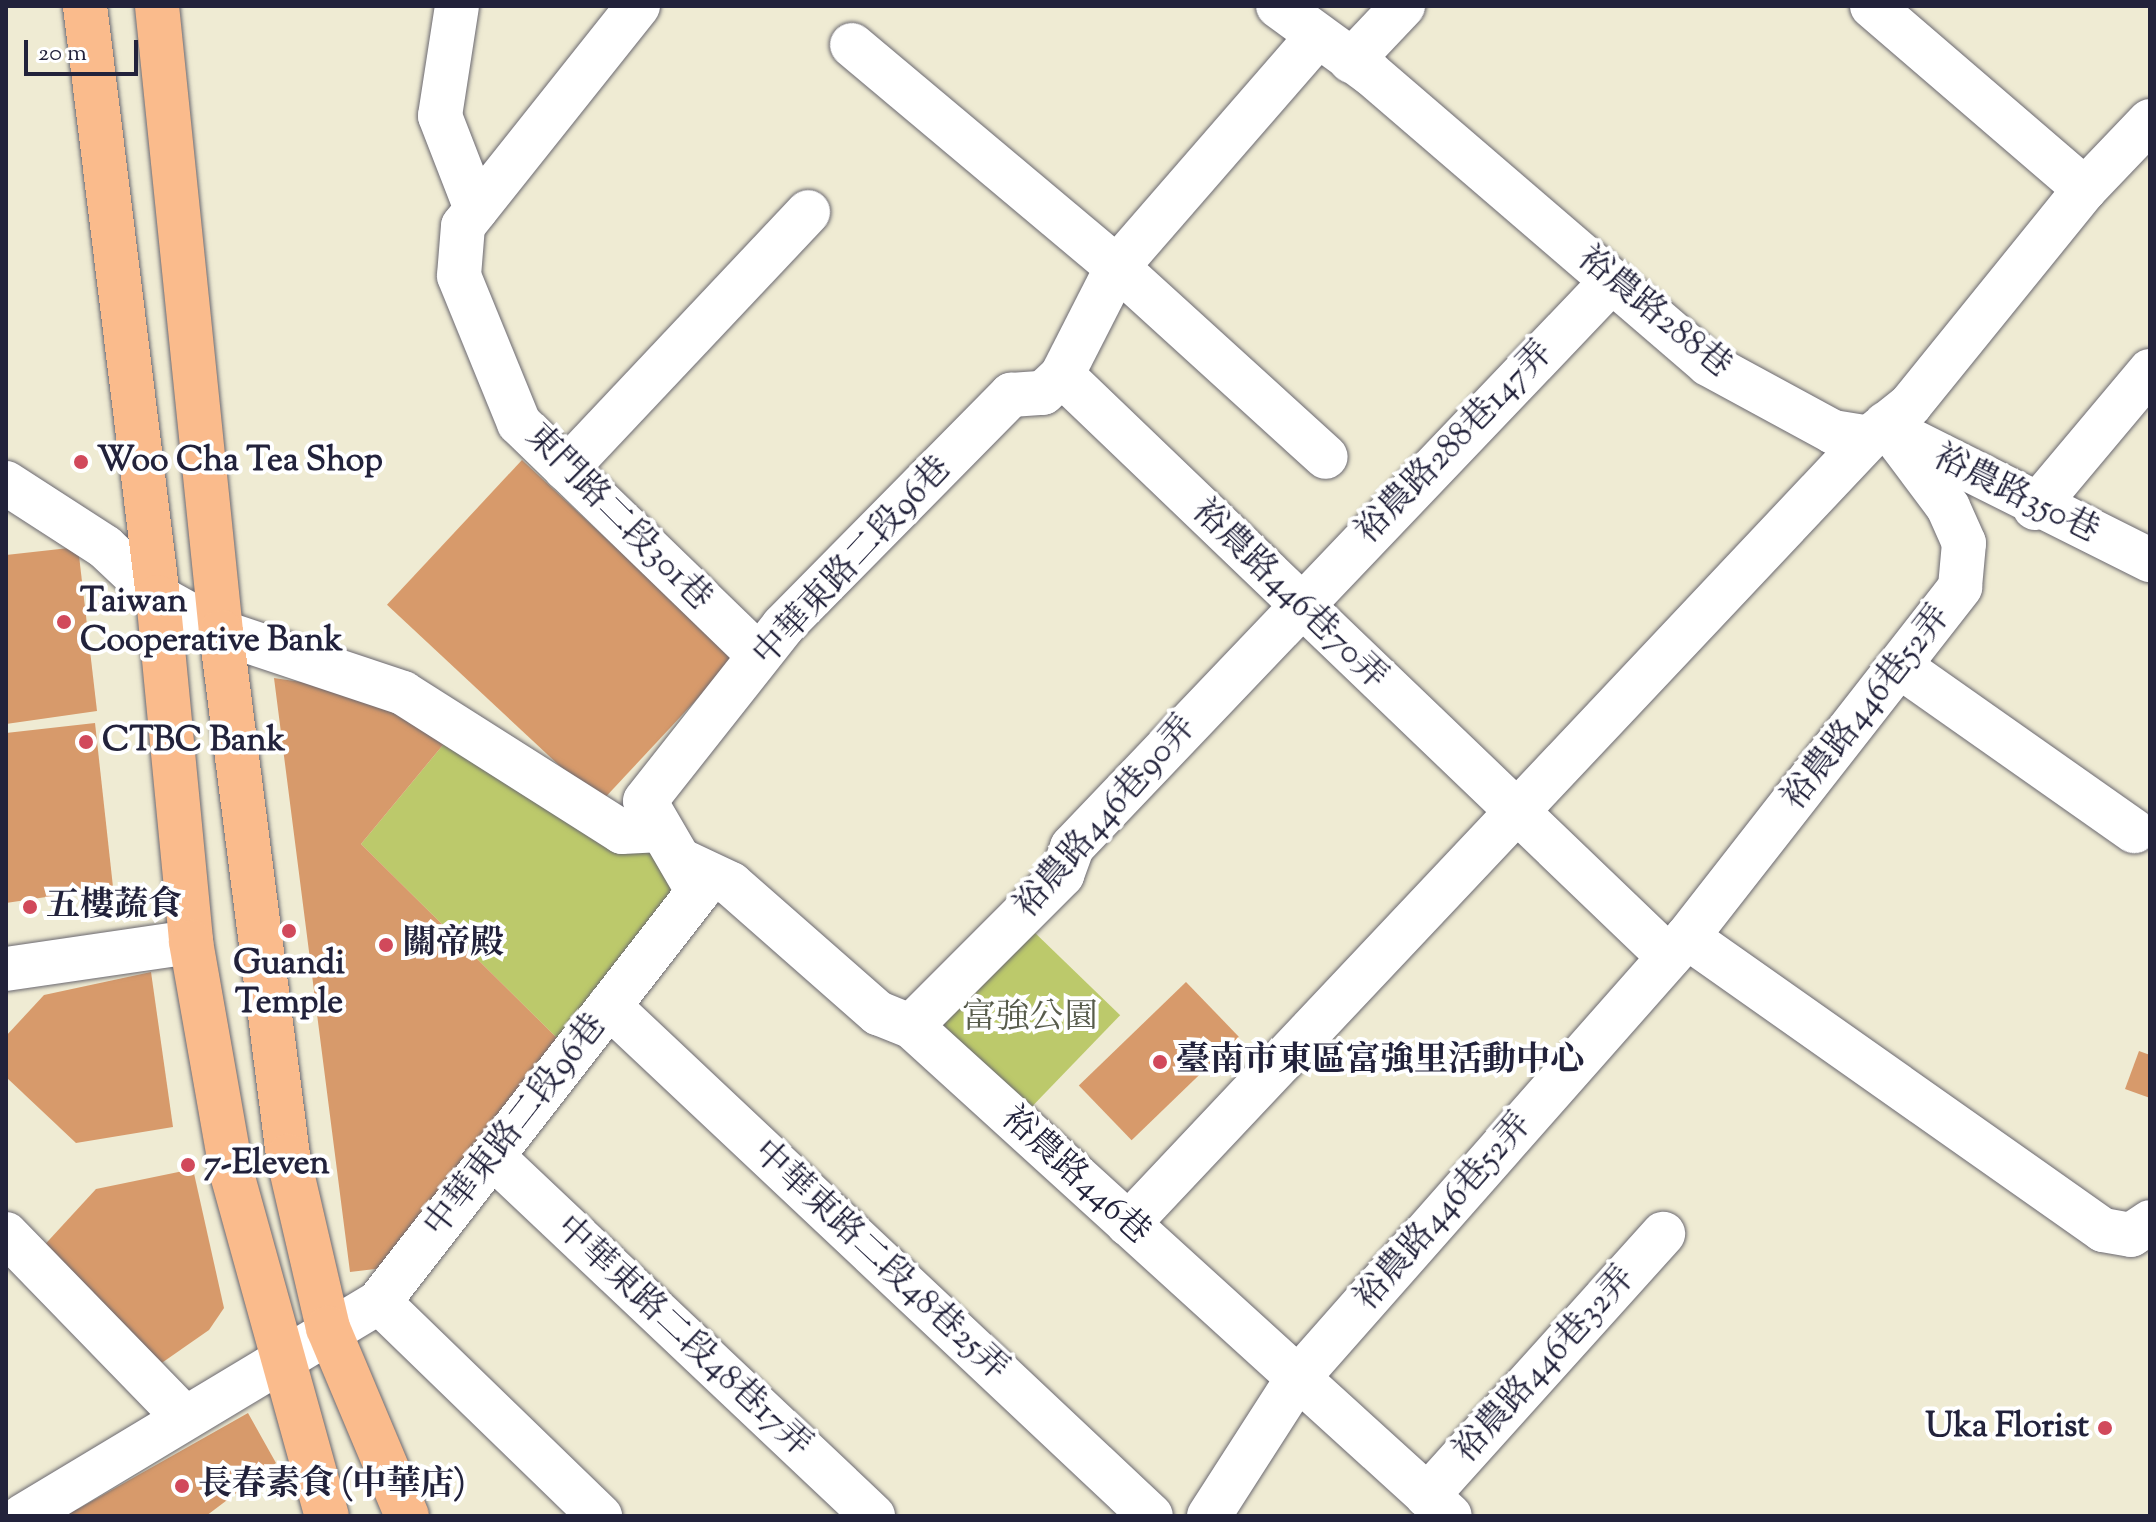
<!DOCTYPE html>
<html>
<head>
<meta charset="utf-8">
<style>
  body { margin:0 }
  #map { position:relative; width:2156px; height:1522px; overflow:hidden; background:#efebd3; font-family:"Sorts Mill Goudy","Noto Serif TC",serif }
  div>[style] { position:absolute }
  .green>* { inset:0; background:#bcc96b; transform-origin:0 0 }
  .building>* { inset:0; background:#d79a6b; transform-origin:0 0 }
  .roads { filter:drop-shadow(0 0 2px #6a6870) drop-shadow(0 0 2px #6a6870) }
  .minor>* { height:44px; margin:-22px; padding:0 22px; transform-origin:22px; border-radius:22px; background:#fff }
  .major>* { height:44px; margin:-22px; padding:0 22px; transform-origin:22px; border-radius:22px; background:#fabb8c }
  .dots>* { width:22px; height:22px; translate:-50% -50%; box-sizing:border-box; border:4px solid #fff; border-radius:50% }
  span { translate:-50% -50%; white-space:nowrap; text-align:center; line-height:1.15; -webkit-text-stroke:8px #fff; paint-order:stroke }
  .street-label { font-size:34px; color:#22223b }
  .poi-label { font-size:34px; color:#22223b; font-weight:700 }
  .left { translate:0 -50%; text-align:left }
  .right { translate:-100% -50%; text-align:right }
  .park-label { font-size:34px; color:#585c4c }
  .frame { position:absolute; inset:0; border:8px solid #22223b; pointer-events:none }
  .scale { position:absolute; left:24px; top:40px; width:114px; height:36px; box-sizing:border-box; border:4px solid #22223b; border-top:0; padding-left:10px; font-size:24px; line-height:28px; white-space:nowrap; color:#22223b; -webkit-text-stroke:6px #fff; paint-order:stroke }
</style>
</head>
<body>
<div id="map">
  <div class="green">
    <div style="clip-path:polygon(452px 734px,656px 834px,691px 889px,565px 1046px,361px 844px)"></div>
    <div style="left:1031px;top:929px;width:124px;height:130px;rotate:44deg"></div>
  </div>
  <div class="building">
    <div style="left:522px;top:460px;width:291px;height:198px;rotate:43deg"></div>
    <div style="clip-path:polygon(78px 547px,97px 711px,6px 724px,6px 555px)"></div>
    <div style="clip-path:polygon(274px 678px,402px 697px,452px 734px,361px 844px,565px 1046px,400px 1266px,350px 1272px)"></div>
    <div style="clip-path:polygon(95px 723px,113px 887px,6px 903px,6px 733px)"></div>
    <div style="clip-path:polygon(151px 972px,173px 1127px,76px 1143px,6px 1077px,6px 1036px,44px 995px)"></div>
    <div style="left:1186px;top:982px;width:76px;height:149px;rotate:46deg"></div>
    <div style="clip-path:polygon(2139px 1051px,2150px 1055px,2150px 1098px,2125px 1089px)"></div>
    <div style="clip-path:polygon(193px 1169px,224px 1308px,209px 1330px,153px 1369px,38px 1252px,96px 1189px)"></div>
    <div style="clip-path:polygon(248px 1413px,276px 1463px,206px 1516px,41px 1516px,72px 1498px,78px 1509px)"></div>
  </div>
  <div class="roads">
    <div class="minor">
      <div style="left:457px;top:6px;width:111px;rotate:98.8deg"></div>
      <div style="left:440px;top:116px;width:100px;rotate:68.8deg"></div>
      <div style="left:638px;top:6px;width:281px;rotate:128.5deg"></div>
      <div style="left:463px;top:226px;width:50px;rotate:94.6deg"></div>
      <div style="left:459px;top:276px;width:159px;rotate:67.8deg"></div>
      <div style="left:519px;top:423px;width:333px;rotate:44.1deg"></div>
      <div style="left:1278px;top:6px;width:114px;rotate:36.1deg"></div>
      <div style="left:1370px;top:73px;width:446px;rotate:40.7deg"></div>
      <div style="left:1708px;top:364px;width:142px;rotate:28.5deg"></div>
      <div style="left:1833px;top:432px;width:36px;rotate:9deg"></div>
      <div style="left:1869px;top:438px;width:53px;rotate:-38.8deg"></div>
      <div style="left:1910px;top:405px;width:278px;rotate:-51deg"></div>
      <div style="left:2085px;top:189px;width:94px;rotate:-46.3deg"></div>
      <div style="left:1872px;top:6px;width:281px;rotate:40.7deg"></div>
      <div style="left:852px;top:45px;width:346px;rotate:40deg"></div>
      <div style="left:1117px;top:267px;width:282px;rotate:42.3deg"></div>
      <div style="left:1351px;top:61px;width:76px;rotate:-46.6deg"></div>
      <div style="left:1062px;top:375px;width:841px;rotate:43.8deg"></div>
      <div style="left:1908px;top:439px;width:271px;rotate:26.6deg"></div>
      <div style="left:566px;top:469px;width:353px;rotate:-46.7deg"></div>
      <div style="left:6px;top:483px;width:118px;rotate:32.9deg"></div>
      <div style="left:105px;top:547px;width:73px;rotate:43.3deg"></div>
      <div style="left:158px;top:597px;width:72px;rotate:29.1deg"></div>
      <div style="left:221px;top:632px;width:192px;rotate:18.5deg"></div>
      <div style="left:403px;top:693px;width:259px;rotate:32.4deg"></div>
      <div style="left:622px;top:832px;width:34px;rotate:-3deg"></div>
      <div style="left:2035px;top:508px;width:179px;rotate:-50deg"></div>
      <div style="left:1902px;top:668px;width:284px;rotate:35.1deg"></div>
      <div style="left:682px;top:861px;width:54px;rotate:25.1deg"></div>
      <div style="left:731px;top:884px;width:196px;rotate:41.3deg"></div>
      <div style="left:878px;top:1013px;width:35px;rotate:22deg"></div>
      <div style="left:911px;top:1026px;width:728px;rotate:42.27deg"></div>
      <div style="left:1687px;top:937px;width:509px;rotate:35.16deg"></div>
      <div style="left:2103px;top:1230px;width:28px;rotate:10deg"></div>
      <div style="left:2131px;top:1235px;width:23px;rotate:-34deg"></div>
      <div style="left:6px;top:969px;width:187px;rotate:-8.3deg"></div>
      <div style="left:609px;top:1006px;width:744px;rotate:43.26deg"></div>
      <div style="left:911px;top:1026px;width:214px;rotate:-45deg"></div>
      <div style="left:1062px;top:875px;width:30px;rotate:-70deg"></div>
      <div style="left:1072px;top:847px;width:782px;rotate:-46.35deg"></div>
      <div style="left:493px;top:1157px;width:523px;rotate:43.37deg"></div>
      <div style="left:1128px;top:1224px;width:1080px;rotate:-46.69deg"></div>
      <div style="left:6px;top:1234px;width:255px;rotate:45.8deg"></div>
      <div style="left:379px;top:1302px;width:308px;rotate:44.1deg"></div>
      <div style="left:1427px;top:1496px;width:353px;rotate:-48deg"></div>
      <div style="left:23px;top:1516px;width:415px;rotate:-31deg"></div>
      <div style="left:379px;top:1302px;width:519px;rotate:-52.12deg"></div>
      <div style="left:698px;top:892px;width:105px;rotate:-120.2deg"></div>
      <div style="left:645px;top:801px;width:223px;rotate:-51.7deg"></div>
      <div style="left:783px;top:626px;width:325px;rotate:-45.4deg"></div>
      <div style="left:1011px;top:395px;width:32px;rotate:-4deg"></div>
      <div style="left:1043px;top:393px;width:26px;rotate:-43deg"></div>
      <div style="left:1062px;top:375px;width:121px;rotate:-63deg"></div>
      <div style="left:1117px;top:267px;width:302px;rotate:-49deg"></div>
      <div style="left:1209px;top:1516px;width:163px;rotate:-57.3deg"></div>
      <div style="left:1297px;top:1379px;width:589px;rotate:-48.58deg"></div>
      <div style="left:1687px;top:937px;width:444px;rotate:-52deg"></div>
      <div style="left:1960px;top:587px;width:44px;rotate:-84.8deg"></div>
      <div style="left:1964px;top:543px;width:39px;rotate:-114deg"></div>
      <div style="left:1948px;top:507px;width:104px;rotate:-126.8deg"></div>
    </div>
    <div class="major">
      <div style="left:85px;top:6px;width:595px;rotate:82.96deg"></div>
      <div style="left:158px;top:597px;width:347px;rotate:84.5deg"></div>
      <div style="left:191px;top:942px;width:236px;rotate:80deg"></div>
      <div style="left:232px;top:1174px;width:355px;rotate:74.5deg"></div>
      <div style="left:157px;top:6px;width:629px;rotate:84.16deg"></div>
      <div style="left:221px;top:632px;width:528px;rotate:82.71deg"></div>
      <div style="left:288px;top:1156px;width:177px;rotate:76.9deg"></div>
      <div style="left:328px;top:1328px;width:204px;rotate:67.2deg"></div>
    </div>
  </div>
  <div class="dots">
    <div style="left:81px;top:462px;background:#d1495b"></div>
    <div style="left:64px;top:622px;background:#d1495b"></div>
    <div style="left:86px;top:742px;background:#d1495b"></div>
    <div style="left:30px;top:907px;background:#d1495b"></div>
    <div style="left:289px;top:931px;background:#d1495b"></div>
    <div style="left:386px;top:945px;background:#d1495b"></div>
    <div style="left:1160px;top:1062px;background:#d1495b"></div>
    <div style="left:188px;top:1165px;background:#d1495b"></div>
    <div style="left:2105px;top:1428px;background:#d1495b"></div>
    <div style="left:182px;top:1486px;background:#d1495b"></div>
  </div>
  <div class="street-label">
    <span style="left:1654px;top:313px;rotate:39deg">裕農路288巷</span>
    <span style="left:1455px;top:443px;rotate:-46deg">裕農路288巷147弄</span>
    <span style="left:2016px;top:495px;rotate:26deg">裕農路350巷</span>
    <span style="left:618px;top:518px;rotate:45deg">東門路二段301巷</span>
    <span style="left:853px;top:562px;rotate:-47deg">中華東路二段96巷</span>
    <span style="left:1289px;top:595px;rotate:44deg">裕農路446巷70弄</span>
    <span style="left:1867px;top:708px;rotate:-52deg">裕農路446巷52弄</span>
    <span style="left:1106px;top:817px;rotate:-49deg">裕農路446巷90弄</span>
    <span style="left:516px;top:1126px;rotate:-52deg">中華東路二段96巷</span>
    <span style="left:1075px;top:1176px;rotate:42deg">裕農路446巷</span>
    <span style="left:1444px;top:1212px;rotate:-49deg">裕農路446巷52弄</span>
    <span style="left:880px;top:1261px;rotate:43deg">中華東路二段48巷25弄</span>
    <span style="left:683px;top:1337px;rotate:43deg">中華東路二段48巷17弄</span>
    <span style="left:1545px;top:1365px;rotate:-48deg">裕農路446巷32弄</span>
  </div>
  <div class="poi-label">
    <span class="left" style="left:97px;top:462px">Woo Cha Tea Shop</span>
    <span class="left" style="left:80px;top:622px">Taiwan<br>Cooperative Bank</span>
    <span class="left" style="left:102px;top:742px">CTBC Bank</span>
    <span class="left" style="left:46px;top:907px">五樓蔬食</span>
    <span class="left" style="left:402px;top:945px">關帝殿</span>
    <span style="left:289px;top:984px">Guandi<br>Temple</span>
    <span class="left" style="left:1176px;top:1062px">臺南市東區富強里活動中心</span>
    <span class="left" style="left:204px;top:1165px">7-Eleven</span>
    <span class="right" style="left:2089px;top:1428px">Uka Florist</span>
    <span class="left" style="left:198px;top:1486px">長春素食 (中華店)</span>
  </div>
  <div class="park-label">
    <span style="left:1030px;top:1019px">富強公園</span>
  </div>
  <div class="frame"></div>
  <div class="scale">20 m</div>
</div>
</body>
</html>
